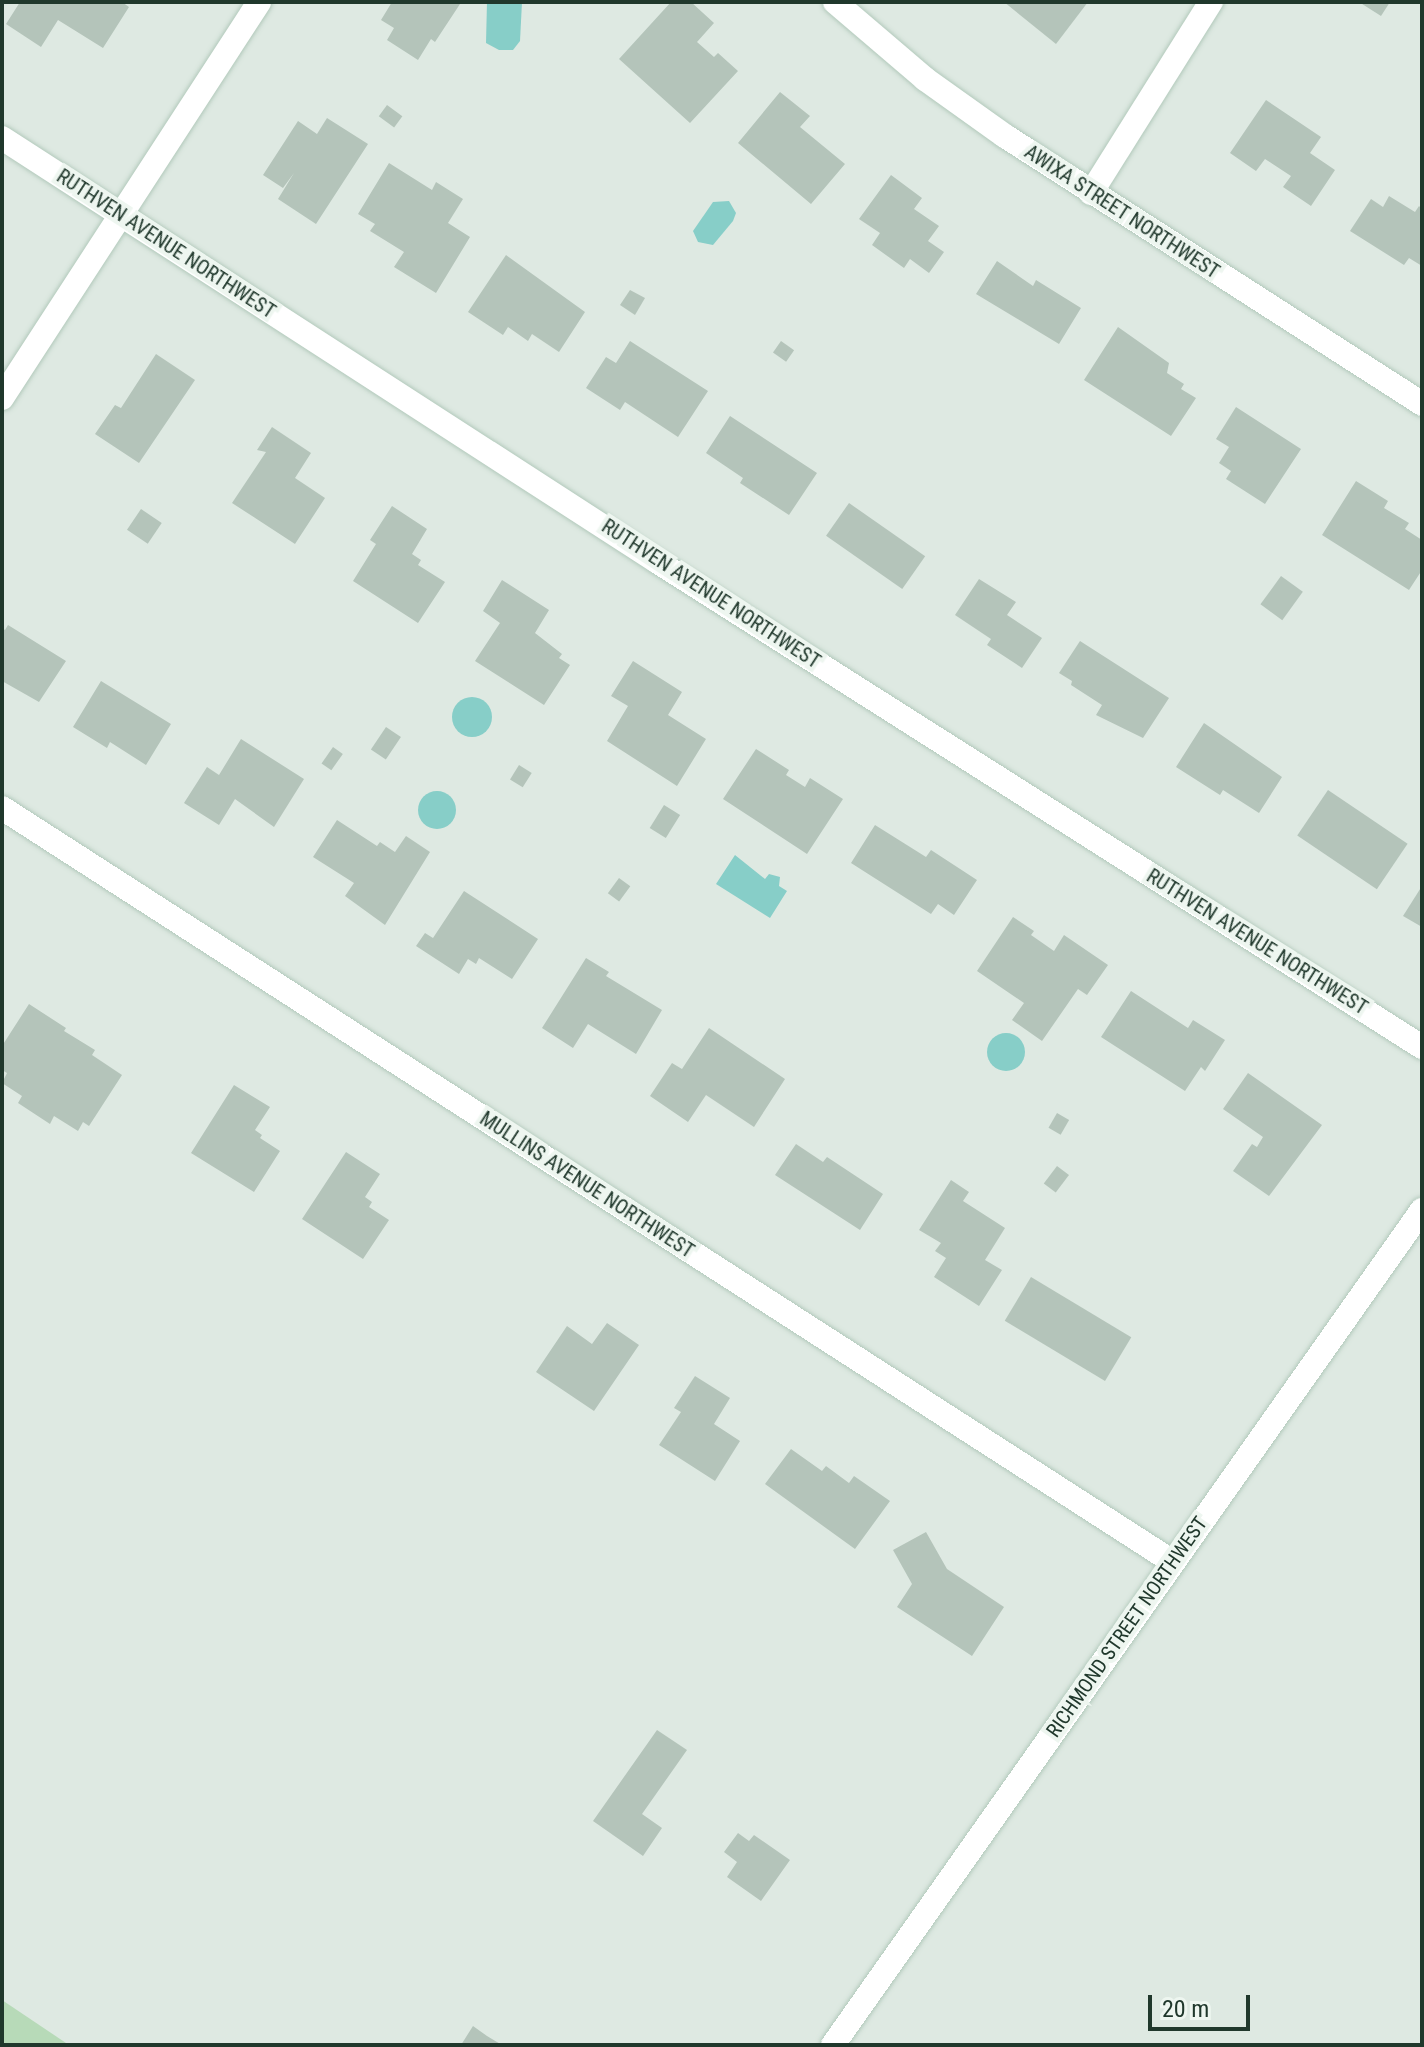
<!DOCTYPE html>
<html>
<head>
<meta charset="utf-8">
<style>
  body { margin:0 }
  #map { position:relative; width:1424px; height:2047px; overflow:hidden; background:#dee9e2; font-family:"Roboto Condensed",sans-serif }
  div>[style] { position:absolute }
  .green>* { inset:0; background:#b7dab8 }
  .water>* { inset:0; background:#87cec8 }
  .round { border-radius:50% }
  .building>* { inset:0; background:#b4c4ba; transform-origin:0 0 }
  .roads { filter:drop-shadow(0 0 2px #b2c9bb) drop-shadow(0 0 2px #b2c9bb) }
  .street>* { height:24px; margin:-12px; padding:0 12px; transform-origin:12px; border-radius:12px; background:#fff }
  .secondary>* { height:24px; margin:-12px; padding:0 12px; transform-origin:12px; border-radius:12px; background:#fff }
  span { translate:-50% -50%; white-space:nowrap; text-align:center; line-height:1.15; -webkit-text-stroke:8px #eef6f0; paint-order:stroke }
  .street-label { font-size:20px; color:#20382c }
  .frame { position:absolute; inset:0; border:4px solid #20382c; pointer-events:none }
  .scale { position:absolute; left:1148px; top:1995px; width:102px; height:36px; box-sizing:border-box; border:4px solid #20382c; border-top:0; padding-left:10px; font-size:24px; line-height:28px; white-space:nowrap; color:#20382c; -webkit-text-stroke:6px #eef6f0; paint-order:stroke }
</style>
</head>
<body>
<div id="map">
  <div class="green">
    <div style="clip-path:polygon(2px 2000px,69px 2045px,2px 2045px)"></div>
  </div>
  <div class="water">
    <div style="clip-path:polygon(487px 2px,522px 2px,520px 41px,513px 50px,499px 50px,486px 43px)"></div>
    <div style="clip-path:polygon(729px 201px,736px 213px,733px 221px,713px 245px,698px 242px,693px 231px,713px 202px)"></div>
    <div class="round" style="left:452px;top:697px;width:40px;height:40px"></div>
    <div class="round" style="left:418px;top:791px;width:38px;height:38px"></div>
    <div style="clip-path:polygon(735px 855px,765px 879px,769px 874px,780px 877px,779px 886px,787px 891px,770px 918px,716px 884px)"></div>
    <div class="round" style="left:987px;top:1033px;width:38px;height:38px"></div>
  </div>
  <div class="building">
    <div style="clip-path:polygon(20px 2px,122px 2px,129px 7px,103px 48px,58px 20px,41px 47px,6px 24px)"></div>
    <div style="clip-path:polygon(392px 2px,457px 2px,460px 4px,435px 42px,431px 39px,418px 60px,387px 40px,394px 28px,381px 20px)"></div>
    <div style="clip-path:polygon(671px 2px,691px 2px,714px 23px,697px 42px,714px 57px,718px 53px,738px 71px,690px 123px,619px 59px)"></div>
    <div style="clip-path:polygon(1004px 2px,1088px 2px,1056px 44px)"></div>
    <div style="clip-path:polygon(1359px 2px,1390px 2px,1381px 16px)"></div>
    <div style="clip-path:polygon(780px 92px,810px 116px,800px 127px,845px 164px,811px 204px,738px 143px)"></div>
    <div style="clip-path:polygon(1266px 100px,1321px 137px,1310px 153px,1335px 170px,1311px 206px,1283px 187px,1291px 176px,1265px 159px,1256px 171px,1230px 153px)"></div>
    <div style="left:387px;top:105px;width:19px;height:14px;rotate:36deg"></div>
    <div style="clip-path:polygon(327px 118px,368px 144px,316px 224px,278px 199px,294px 173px,283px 188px,263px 175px,298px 121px,317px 134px)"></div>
    <div style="clip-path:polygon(389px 163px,432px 190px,436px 182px,463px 199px,448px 223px,470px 237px,436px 293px,394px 267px,404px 252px,370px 231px,375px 224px,358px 214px)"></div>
    <div style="clip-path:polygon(891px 175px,922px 198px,914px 209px,939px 226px,928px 241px,944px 252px,929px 273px,910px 259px,904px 268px,872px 245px,880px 233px,859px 219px)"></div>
    <div style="clip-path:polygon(1389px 196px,1415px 212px,1419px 206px,1422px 209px,1422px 266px,1409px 258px,1404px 265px,1350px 231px,1371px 199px,1383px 207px)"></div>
    <div style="clip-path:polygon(506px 255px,585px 312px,559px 352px,532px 334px,528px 341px,508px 327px,503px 335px,468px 312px)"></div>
    <div style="clip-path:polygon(997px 261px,1033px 286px,1036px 280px,1081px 308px,1059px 344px,976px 294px)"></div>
    <div style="clip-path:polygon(630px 290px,645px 298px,635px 315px,620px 305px)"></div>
    <div style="clip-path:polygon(1118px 327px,1169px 363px,1167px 373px,1184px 384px,1181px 389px,1196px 398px,1171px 436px,1084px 380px)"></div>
    <div style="clip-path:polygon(630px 341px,708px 391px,678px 437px,625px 402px,620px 410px,586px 388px,606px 357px,616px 363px)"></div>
    <div style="left:781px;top:341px;width:16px;height:14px;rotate:35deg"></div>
    <div style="clip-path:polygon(156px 354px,195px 380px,139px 463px,95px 434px,115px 405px,121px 408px)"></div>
    <div style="clip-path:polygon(1236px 407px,1301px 449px,1265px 504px,1226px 479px,1231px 471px,1219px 463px,1229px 447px,1216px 439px)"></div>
    <div style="clip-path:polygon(730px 416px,817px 473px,789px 515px,740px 483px,743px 478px,706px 453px)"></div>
    <div style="clip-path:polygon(272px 427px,311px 453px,295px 478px,325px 498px,295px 544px,232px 503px,266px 452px,257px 450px)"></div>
    <div style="clip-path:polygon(1356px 481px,1388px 501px,1384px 508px,1409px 523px,1405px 529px,1422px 540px,1422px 570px,1409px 590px,1322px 535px)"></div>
    <div style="left:849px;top:503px;width:93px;height:40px;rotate:35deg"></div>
    <div style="clip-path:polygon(392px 506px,427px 529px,412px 554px,421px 560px,418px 565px,445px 582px,418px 623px,353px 581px,376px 544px,370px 540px)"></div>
    <div style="left:141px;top:509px;width:25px;height:25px;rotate:34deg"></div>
    <div style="left:1281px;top:576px;width:27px;height:35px;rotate:36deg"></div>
    <div style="clip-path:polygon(979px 579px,1016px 602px,1007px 615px,1042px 638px,1022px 668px,987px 645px,991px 639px,955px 615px)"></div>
    <div style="clip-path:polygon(502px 580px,549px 610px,535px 633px,562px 654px,559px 658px,570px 665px,544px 705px,475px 661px,500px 623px,483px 611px)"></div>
    <div style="clip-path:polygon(8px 625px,66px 661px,39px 702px,2px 681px,2px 628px,5px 630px)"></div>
    <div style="clip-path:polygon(1080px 641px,1169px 698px,1143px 738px,1096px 715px,1102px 705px,1071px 685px,1072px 681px,1059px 673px)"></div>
    <div style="clip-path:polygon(633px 661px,682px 692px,668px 715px,706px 739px,677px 786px,607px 741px,628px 706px,611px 696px)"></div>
    <div style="clip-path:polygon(101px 681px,171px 724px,146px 765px,110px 742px,107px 748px,73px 727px)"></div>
    <div style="clip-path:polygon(1204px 723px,1282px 777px,1259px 813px,1223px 790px,1220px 795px,1176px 767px)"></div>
    <div style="left:386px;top:727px;width:18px;height:27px;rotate:34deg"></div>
    <div style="clip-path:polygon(241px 739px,304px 779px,274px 827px,235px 799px,219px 825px,184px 803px,207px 767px,219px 775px)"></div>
    <div style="left:333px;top:747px;width:12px;height:20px;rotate:35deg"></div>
    <div style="clip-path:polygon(756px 749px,789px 770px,786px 775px,805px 787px,810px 778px,843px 799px,807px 854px,723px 799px)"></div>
    <div style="left:519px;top:765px;width:15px;height:17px;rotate:32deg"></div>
    <div style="left:1328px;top:790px;width:96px;height:55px;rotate:34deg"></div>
    <div style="left:664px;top:805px;width:19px;height:27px;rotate:32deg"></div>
    <div style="clip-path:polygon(337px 820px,377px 846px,380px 842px,395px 852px,406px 836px,430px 852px,385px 925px,345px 896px,354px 883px,313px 857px)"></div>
    <div style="clip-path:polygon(875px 825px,926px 857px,931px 850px,977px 880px,954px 915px,938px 904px,931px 914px,851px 863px)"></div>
    <div style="left:619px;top:878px;width:14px;height:19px;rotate:36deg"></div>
    <div style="clip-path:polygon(1422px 886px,1422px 927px,1403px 916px)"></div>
    <div style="clip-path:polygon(464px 891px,538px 939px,512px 979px,479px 958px,476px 964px,468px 959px,459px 974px,416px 946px,425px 933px,433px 938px)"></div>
    <div style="clip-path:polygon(1013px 917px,1034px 931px,1031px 935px,1054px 951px,1064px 935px,1108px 965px,1087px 995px,1078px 989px,1042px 1041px,1012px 1020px,1024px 1003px,977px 971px)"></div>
    <div style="clip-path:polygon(586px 958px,609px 972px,606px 976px,662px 1010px,636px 1054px,588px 1024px,573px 1048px,542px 1028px)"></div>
    <div style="clip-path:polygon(1131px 991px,1188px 1028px,1193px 1020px,1225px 1040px,1205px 1071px,1201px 1067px,1185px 1091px,1101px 1037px)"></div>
    <div style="clip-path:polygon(29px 1004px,66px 1028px,64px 1031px,95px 1050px,92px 1055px,122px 1075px,89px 1126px,83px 1122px,78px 1131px,54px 1116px,50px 1124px,18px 1103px,22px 1096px,2px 1083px,7px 1073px,2px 1070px,2px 1046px)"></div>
    <div style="clip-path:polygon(709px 1028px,785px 1079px,754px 1127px,706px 1095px,688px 1122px,650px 1096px,672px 1063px,682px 1069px)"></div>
    <div style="clip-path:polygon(1248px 1073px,1322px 1125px,1269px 1196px,1233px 1171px,1252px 1144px,1257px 1147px,1263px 1137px,1223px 1109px)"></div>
    <div style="clip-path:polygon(234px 1085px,270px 1107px,255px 1130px,262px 1135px,260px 1138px,280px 1151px,254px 1192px,191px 1153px)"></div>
    <div style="left:1057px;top:1113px;width:14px;height:17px;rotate:30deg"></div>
    <div style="clip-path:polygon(796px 1144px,823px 1162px,827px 1157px,883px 1194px,860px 1230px,775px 1175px)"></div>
    <div style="clip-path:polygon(346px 1152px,380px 1174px,365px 1197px,372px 1202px,369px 1207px,389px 1220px,363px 1259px,302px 1219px)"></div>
    <div style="left:1057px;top:1166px;width:15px;height:22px;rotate:37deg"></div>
    <div style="clip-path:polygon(951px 1180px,969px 1192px,963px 1201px,1005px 1228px,985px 1260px,1002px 1270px,979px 1306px,934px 1277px,946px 1258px,935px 1251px,941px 1243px,919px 1230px)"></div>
    <div style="left:1031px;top:1277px;width:117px;height:51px;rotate:31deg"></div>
    <div style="clip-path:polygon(607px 1323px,639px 1345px,594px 1411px,536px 1372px,567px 1326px,592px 1344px)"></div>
    <div style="clip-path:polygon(695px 1376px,730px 1398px,714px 1424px,740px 1441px,715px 1481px,659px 1445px,681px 1412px,674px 1408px)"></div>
    <div style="clip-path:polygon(791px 1449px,822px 1471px,826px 1466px,849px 1483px,854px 1476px,890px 1501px,855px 1549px,765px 1484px)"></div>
    <div style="clip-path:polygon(926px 1532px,947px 1569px,1004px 1607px,972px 1656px,897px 1607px,912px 1584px,893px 1550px)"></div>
    <div style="clip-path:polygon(657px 1730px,687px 1750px,642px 1814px,662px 1828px,643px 1856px,593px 1821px)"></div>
    <div style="clip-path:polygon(738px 1833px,749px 1841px,754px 1835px,790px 1860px,761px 1901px,727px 1877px,737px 1862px,724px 1852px)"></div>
    <div style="clip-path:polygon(473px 2026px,487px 2036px,502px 2045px,461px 2045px)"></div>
  </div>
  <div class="roads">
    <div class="street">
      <div style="left:835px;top:2px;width:118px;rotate:40.5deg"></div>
      <div style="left:925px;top:79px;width:98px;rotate:35.5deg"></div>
      <div style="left:1005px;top:136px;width:496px;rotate:32.7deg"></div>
      <div style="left:2px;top:138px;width:781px;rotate:32.88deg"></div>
      <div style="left:658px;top:562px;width:905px;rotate:32.41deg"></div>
      <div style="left:1091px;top:193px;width:226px;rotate:-57.9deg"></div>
      <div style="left:2px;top:398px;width:472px;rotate:-57deg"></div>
      <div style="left:2px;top:808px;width:1393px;rotate:32.78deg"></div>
    </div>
    <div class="secondary">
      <div style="left:833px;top:2045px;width:1022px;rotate:-54.8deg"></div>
    </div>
  </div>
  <div class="street-label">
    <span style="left:1122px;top:212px;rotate:33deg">AWIXA STREET NORTHWEST</span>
    <span style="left:166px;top:244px;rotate:33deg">RUTHVEN AVENUE NORTHWEST</span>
    <span style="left:711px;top:594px;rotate:33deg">RUTHVEN AVENUE NORTHWEST</span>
    <span style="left:1257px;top:942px;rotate:32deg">RUTHVEN AVENUE NORTHWEST</span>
    <span style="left:587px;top:1185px;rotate:33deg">MULLINS AVENUE NORTHWEST</span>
    <span style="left:1127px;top:1627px;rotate:-55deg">RICHMOND STREET NORTHWEST</span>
  </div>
  <div class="frame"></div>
  <div class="scale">20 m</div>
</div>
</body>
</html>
